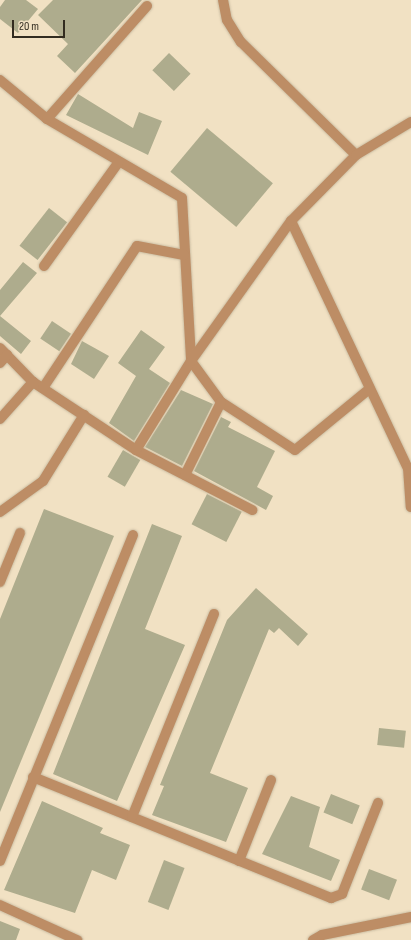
<!DOCTYPE html>
<html>
<head>
<meta charset="utf-8">
<style>
  body { margin:0 }
  #map { position:relative; width:411px; height:940px; overflow:hidden; background:#f1e1c3; font-family:"Sofia Sans Condensed",sans-serif }
  div>[style] { position:absolute }
  .building>* { inset:0; background:#aeac8d; transform-origin:0 0 }
  .roads { filter:drop-shadow(0 0 1px #cbbda2) drop-shadow(0 0 1px #cbbda2) }
  .minor>* { height:10px; margin:-5px; padding:0 5px; transform-origin:5px; border-radius:5px; background:#bd8d65 }
  span { translate:-50% -50%; white-space:nowrap; text-align:center; line-height:1.15; -webkit-text-stroke:3.5px #f1e1c3; paint-order:stroke }
  .scale { position:absolute; left:12px; top:20px; width:53px; height:18px; box-sizing:border-box; border:2px solid #322c20; border-top:0; padding-left:5px; font-size:12px; line-height:14px; white-space:nowrap; color:#322c20; -webkit-text-stroke:3px #f1e1c3; paint-order:stroke }
</style>
</head>
<body>
<div id="map">
  <div class="building">
    <div style="clip-path:polygon(5px 0,26px 0,38px 9px,18px 33px,0 19px,0 7px)"></div>
    <div style="clip-path:polygon(53px 0,142px 0,75px 73px,57px 56px,68px 44px,38px 15px)"></div>
    <div style="left:169px;top:53px;width:30px;height:24px;rotate:44deg"></div>
    <div style="clip-path:polygon(78px 94px,133px 128px,139px 112px,162px 121px,148px 155px,66px 115px)"></div>
    <div style="left:207px;top:128px;width:86px;height:57px;rotate:40deg"></div>
    <div style="left:49px;top:208px;width:23px;height:48px;rotate:38deg"></div>
    <div style="clip-path:polygon(23px 262px,37px 273px,0 316px,31px 341px,21px 354px,0 336px,0 290px)"></div>
    <div style="left:52px;top:321px;width:23px;height:21px;rotate:34deg"></div>
    <div style="clip-path:polygon(141px 330px,165px 347px,149px 369px,170px 383px,134px 441px,109px 423px,136px 376px,118px 363px)"></div>
    <div style="clip-path:polygon(82px 341px,109px 356px,94px 379px,71px 364px)"></div>
    <div style="clip-path:polygon(181px 390px,213px 404px,182px 466px,145px 447px)"></div>
    <div style="clip-path:polygon(221px 417px,231px 422px,228px 427px,275px 451px,257px 487px,273px 496px,266px 510px,194px 471px)"></div>
    <div style="left:123px;top:450px;width:20px;height:31px;rotate:30deg"></div>
    <div style="left:207px;top:494px;width:39px;height:34px;rotate:27deg"></div>
    <div style="clip-path:polygon(44px 509px,114px 536px,0 812px,0 619px)"></div>
    <div style="clip-path:polygon(152px 524px,182px 536px,145px 629px,185px 645px,117px 801px,53px 774px)"></div>
    <div style="clip-path:polygon(256px 588px,308px 634px,298px 646px,279px 628px,274px 633px,269px 629px,210px 773px,248px 788px,226px 842px,152px 815px,164px 786px,160px 785px,227px 620px)"></div>
    <div style="left:379px;top:728px;width:27px;height:17px;rotate:6deg"></div>
    <div style="left:331px;top:794px;width:31px;height:20px;rotate:22deg"></div>
    <div style="clip-path:polygon(291px 796px,320px 807px,309px 847px,340px 860px,331px 881px,262px 854px)"></div>
    <div style="clip-path:polygon(42px 801px,103px 828px,100px 833px,130px 845px,116px 880px,92px 870px,75px 913px,4px 890px)"></div>
    <div style="left:164px;top:860px;width:22px;height:45px;rotate:21deg"></div>
    <div style="left:369px;top:869px;width:30px;height:22px;rotate:21deg"></div>
    <div style="clip-path:polygon(0 921px,20px 929px,16px 940px,0 940px)"></div>
  </div>
  <div class="roads">
    <div class="minor">
      <div style="left:223px;top:0;width:20px;rotate:79deg"></div>
      <div style="left:227px;top:20px;width:26px;rotate:58deg"></div>
      <div style="left:241px;top:42px;width:161px;rotate:44.5deg"></div>
      <div style="left:0;top:80px;width:61px;rotate:39.7deg"></div>
      <div style="left:47px;top:119px;width:156px;rotate:30.3deg"></div>
      <div style="left:182px;top:198px;width:163px;rotate:86.8deg"></div>
      <div style="left:191px;top:361px;width:51px;rotate:53.8deg"></div>
      <div style="left:221px;top:402px;width:88px;rotate:33deg"></div>
      <div style="left:295px;top:450px;width:94px;rotate:-39.4deg"></div>
      <div style="left:47px;top:119px;width:151px;rotate:-48.5deg"></div>
      <div style="left:291px;top:221px;width:273px;rotate:64.7deg"></div>
      <div style="left:408px;top:468px;width:39px;rotate:86deg"></div>
      <div style="left:44px;top:266px;width:127px;rotate:-54.3deg"></div>
      <div style="left:0;top:348px;width:47px;rotate:45.9deg"></div>
      <div style="left:33px;top:382px;width:123px;rotate:33.4deg"></div>
      <div style="left:136px;top:450px;width:131px;rotate:27.3deg"></div>
      <div style="left:0;top:363px;width:11px;rotate:-49deg"></div>
      <div style="left:43px;top:388px;width:170px;rotate:-56.5deg"></div>
      <div style="left:137px;top:246px;width:48px;rotate:10.8deg"></div>
      <div style="left:0;top:419px;width:50px;rotate:-48.3deg"></div>
      <div style="left:136px;top:450px;width:105px;rotate:-58.3deg"></div>
      <div style="left:191px;top:361px;width:172px;rotate:-54.5deg"></div>
      <div style="left:291px;top:221px;width:93px;rotate:-45.4deg"></div>
      <div style="left:356px;top:155px;width:64px;rotate:-31deg"></div>
      <div style="left:185px;top:475px;width:81px;rotate:-63.7deg"></div>
      <div style="left:0;top:512px;width:53px;rotate:-35.8deg"></div>
      <div style="left:43px;top:481px;width:78px;rotate:-58.2deg"></div>
      <div style="left:0;top:582px;width:53px;rotate:-67.8deg"></div>
      <div style="left:33px;top:777px;width:322px;rotate:22.1deg"></div>
      <div style="left:331px;top:898px;width:12px;rotate:-20deg"></div>
      <div style="left:342px;top:894px;width:98px;rotate:-68.4deg"></div>
      <div style="left:132px;top:817px;width:219px;rotate:-68deg"></div>
      <div style="left:0;top:861px;width:352px;rotate:-67.8deg"></div>
      <div style="left:239px;top:861px;width:87px;rotate:-68.4deg"></div>
      <div style="left:0;top:905px;width:85px;rotate:24.4deg"></div>
      <div style="left:313px;top:940px;width:10px;rotate:-29deg"></div>
      <div style="left:322px;top:935px;width:91px;rotate:-11.4deg"></div>
    </div>
  </div>
  <div class="scale">20 m</div>
</div>
</body>
</html>
